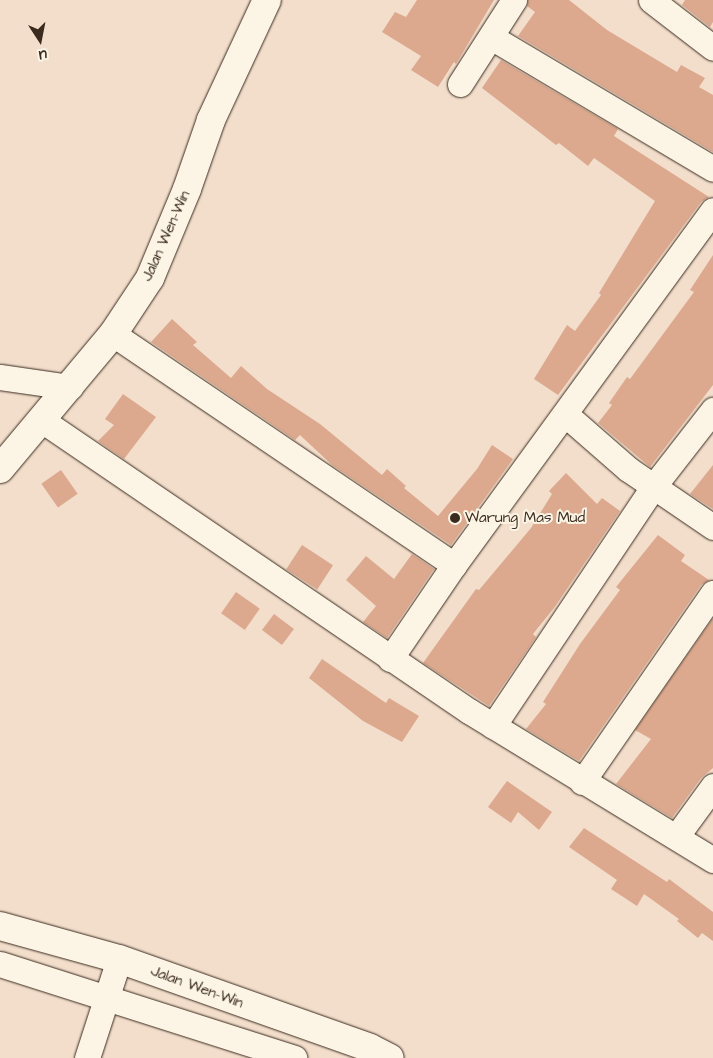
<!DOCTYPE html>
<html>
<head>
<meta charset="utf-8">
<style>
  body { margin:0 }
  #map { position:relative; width:713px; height:1058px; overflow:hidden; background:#f2decb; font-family:"Architects Daughter",sans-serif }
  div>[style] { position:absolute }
  .building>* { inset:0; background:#dca98f; transform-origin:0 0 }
  .roads { filter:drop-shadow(0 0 1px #3b2a1e) drop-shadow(0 0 1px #3b2a1e) }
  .minor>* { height:25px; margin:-12.5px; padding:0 12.5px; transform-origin:12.5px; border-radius:12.5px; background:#fcf5e5 }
  .tertiary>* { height:28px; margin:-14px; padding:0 14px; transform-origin:14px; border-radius:14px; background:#fcf5e5 }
  .dots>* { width:14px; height:14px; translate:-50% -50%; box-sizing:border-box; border:2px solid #fcf5e5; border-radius:50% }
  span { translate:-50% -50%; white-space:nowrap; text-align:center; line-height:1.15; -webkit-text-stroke:4px #fcf5e5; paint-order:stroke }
  .street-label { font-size:15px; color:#3b2a1e }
  .poi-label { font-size:15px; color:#3b2a1e }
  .left { translate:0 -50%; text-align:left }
  .north { position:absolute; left:15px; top:15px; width:50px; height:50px; -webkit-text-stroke:4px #fcf5e5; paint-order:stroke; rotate:169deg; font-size:14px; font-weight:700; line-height:20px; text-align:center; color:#3b2a1e }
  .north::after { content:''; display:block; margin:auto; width:18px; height:22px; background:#3b2a1e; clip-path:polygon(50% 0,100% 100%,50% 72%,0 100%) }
</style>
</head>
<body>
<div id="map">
  <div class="building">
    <div style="clip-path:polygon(417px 0,494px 0,456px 64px,454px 62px,438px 87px,411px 70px,421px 56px,382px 32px,395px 12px,406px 17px)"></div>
    <div style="clip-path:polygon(528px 0,569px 0,607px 30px,677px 72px,681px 65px,705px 78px,699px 87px,713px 95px,713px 152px,518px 36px,535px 12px,527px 6px)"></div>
    <div style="clip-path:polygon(685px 0,713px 0,713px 22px,710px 27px,682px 5px)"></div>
    <div style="clip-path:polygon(501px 60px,618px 129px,614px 136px,709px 197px,701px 202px,558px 395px,534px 379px,567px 325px,575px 331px,601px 295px,599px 293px,655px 201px,594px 158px,588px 166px,559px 143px,556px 145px,482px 88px)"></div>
    <div style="clip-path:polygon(713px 255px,713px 385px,650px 467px,598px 423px,612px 405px,609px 403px,627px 377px,630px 379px,694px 292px,690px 290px)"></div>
    <div style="clip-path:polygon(172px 319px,197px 342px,193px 345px,231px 378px,241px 366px,267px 389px,320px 424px,382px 475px,387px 469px,406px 486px,404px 488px,438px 516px,477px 469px,492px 445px,513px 459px,451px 545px,332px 465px,300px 435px,295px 440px,151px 342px)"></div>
    <div style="clip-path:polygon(123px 394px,156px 417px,124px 459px,98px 441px,114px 425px,105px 419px)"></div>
    <div style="clip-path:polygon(713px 465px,713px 509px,690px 494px)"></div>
    <div style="left:61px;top:470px;width:29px;height:24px;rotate:55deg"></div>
    <div style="clip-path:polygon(566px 473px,597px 504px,602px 498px,620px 511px,554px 608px,533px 634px,536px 637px,489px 706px,423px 663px,476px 589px,479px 590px,531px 528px,552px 494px,549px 491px)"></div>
    <div style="clip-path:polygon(658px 535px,685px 555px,681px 561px,709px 580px,701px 585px,579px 761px,526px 729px,546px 704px,543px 702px,580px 644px,620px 590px,616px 587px)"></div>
    <div style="left:302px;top:545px;width:37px;height:29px;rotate:33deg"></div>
    <div style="clip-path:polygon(412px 554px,434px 569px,387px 638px,363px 622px,376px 606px,346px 580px,366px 556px,394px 579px)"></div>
    <div style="left:236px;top:592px;width:29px;height:26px;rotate:35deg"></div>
    <div style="left:274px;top:614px;width:25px;height:20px;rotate:37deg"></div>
    <div style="clip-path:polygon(713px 618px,713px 768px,701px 778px,672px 818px,616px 784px,651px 739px,635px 730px)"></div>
    <div style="clip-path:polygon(322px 659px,386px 703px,389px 698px,419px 716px,402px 742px,363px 721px,309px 678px)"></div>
    <div style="clip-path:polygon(507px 781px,552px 812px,539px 830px,518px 812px,511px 823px,488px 807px)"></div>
    <div style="clip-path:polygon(584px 828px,667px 882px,669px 879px,713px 912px,713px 941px,702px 933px,698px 938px,677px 921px,679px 919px,644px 894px,637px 906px,611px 889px,617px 880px,569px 847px)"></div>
  </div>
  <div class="roads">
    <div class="minor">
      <div style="left:651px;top:0;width:78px;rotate:37.7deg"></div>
      <div style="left:491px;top:37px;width:258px;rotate:30.7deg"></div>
      <div style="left:460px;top:84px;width:100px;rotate:-57.3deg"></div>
      <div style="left:113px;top:334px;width:412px;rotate:34.1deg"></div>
      <div style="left:0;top:377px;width:71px;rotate:8.1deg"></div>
      <div style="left:565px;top:414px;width:84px;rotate:41.1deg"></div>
      <div style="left:628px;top:469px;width:103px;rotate:34.3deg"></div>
      <div style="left:43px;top:421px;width:515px;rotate:34.25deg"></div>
      <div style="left:469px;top:711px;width:286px;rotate:31.4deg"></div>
      <div style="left:390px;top:659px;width:114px;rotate:-55.8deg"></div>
      <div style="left:454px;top:565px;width:439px;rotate:-53.9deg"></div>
      <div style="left:493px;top:726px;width:288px;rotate:-56.2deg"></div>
      <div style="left:653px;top:487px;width:98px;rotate:-52.1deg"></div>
      <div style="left:582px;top:782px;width:230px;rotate:-55.3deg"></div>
      <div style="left:676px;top:837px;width:63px;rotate:-54deg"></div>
      <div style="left:0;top:964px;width:309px;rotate:17.7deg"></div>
      <div style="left:87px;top:1058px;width:104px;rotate:-72.1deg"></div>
    </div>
    <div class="tertiary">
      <div style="left:0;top:469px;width:176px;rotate:-50.1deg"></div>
      <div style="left:113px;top:334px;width:67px;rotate:-56.5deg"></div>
      <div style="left:150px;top:278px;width:96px;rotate:-67.4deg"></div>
      <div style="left:187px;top:189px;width:73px;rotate:-70.8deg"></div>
      <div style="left:211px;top:120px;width:132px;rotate:-65deg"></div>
      <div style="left:0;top:926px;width:123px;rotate:15.5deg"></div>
      <div style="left:119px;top:959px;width:266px;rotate:19.5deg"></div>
      <div style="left:370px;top:1048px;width:22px;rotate:27deg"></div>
    </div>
  </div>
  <div class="dots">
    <div style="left:455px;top:518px;background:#3b2a1e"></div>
  </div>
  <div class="street-label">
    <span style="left:166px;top:236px;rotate:-66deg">Jalan Wen-Win</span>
    <span style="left:197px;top:987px;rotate:20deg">Jalan Wen-Win</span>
  </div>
  <div class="poi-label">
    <span class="left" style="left:465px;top:518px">Warung Mas Mud</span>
  </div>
  <div class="north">U</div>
</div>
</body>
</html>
